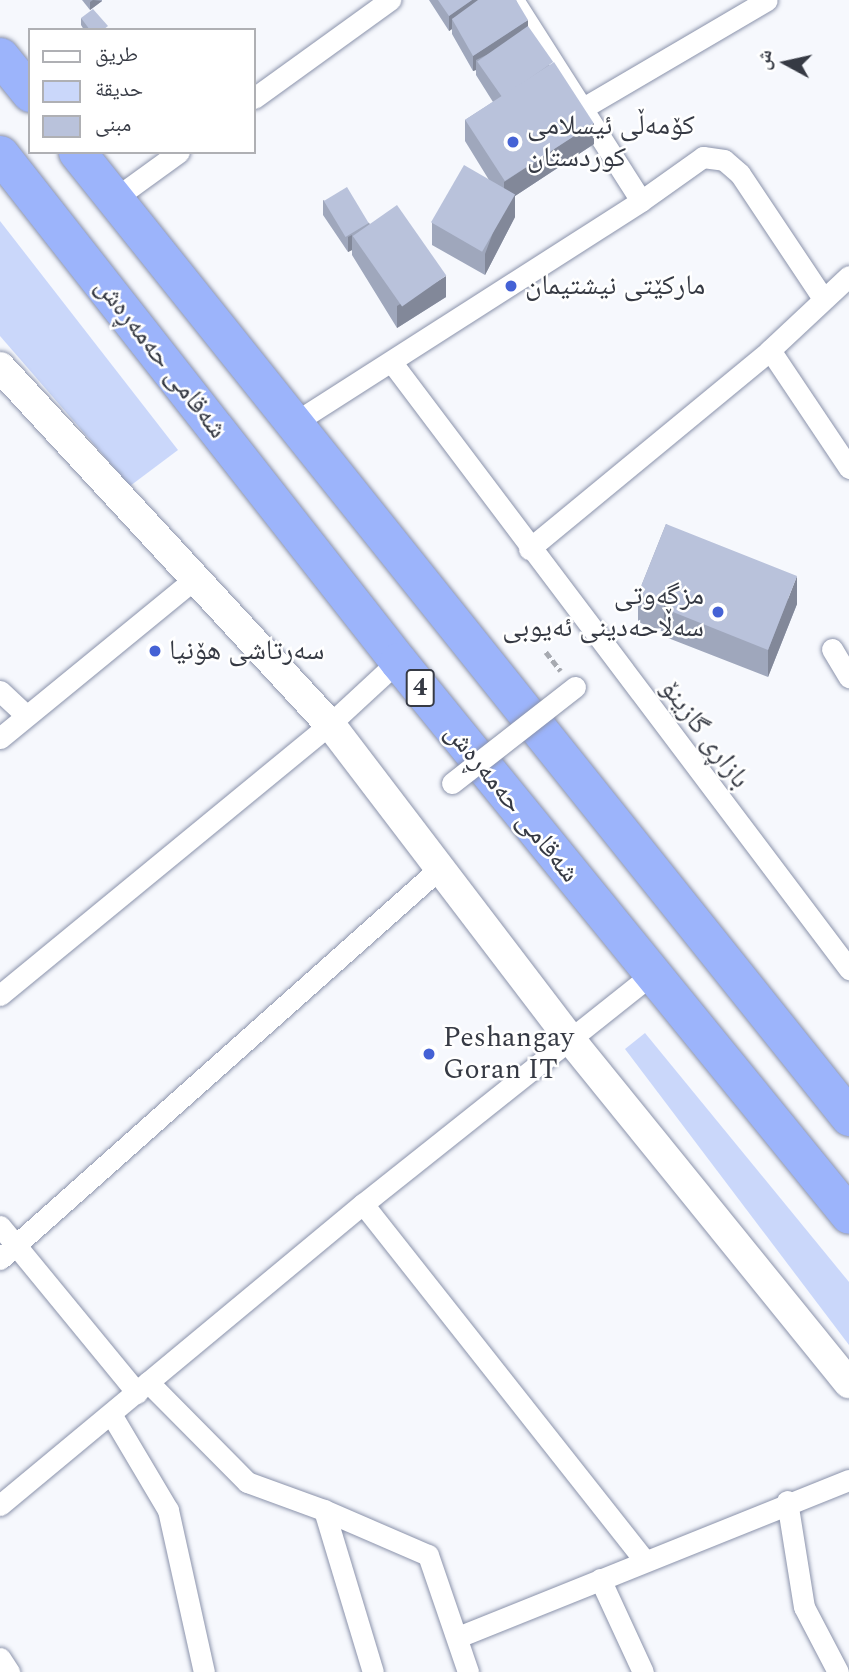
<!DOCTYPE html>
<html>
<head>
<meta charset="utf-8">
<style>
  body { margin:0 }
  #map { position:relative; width:849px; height:1672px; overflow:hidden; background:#f6f8fd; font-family:Spectral,"Noto Naskh Arabic",serif }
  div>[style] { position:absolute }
  .green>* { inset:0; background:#cad7fa }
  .path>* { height:4.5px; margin-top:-2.25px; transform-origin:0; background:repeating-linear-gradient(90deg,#a7aab1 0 7px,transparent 0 10.5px) }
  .roads { filter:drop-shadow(0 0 2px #8b93ab) drop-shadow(0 0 2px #8b93ab) }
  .street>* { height:21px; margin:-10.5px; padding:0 10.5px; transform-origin:10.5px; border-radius:10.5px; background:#fff }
  .secondary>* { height:30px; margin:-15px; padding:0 15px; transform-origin:15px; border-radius:15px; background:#fff }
  .highway>* { height:37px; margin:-18.5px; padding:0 18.5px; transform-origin:18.5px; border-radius:18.5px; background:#9cb4fb }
  .bridges { filter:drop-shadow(0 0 2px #8b93ab) drop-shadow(0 0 2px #8b93ab) }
  .street-bridge>* { height:21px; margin:-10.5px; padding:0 10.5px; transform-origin:10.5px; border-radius:10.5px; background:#fff }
  .wall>* { inset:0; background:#9fa7bc }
  .shaded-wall>* { inset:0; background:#828899 }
  .building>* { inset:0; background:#b9c2db; transform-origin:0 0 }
  .dots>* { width:19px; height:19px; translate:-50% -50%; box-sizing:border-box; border:4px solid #fff; border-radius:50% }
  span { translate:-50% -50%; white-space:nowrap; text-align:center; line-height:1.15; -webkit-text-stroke:5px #fff; paint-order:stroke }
  .shield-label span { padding:2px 5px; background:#fff; border:2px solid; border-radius:5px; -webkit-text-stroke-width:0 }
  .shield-label { font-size:26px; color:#363a44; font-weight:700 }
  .poi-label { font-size:28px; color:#363a44 }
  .left { translate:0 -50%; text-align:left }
  .right { translate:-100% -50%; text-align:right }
  .street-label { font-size:28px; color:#363a44 }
  .legend { position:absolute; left:28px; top:28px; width:228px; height:126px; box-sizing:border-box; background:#fff; border:2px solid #afb0b4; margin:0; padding:9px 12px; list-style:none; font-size:21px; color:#363a44 }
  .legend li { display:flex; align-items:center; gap:14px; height:35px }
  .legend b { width:35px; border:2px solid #afb0b4 }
  .north { position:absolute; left:751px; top:28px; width:70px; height:70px; -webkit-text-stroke:5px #fff; paint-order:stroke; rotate:278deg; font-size:19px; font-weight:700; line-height:28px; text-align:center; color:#363a44 }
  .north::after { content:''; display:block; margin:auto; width:24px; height:32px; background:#363a44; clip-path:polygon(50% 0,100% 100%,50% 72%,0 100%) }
</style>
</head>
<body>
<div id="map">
  <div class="green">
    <div style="clip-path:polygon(0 221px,178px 450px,130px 486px,0 336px)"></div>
    <div style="clip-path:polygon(645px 1033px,849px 1282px,849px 1345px,625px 1049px)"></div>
  </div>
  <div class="path">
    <div style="left:546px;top:652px;width:24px;rotate:52deg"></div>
  </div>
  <div class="roads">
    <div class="street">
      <div style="left:513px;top:0;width:238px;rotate:57.5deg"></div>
      <div style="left:254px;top:98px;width:168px;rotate:-35.8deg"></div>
      <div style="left:583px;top:108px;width:213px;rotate:-30.4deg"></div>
      <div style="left:114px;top:199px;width:80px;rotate:-35.9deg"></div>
      <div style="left:770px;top:350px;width:142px;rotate:56.2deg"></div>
      <div style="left:393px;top:364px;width:758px;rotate:52.99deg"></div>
      <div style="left:294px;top:423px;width:412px;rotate:-32.6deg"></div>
      <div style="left:641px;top:201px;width:76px;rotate:-35.4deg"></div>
      <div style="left:703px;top:157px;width:21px;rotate:8deg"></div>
      <div style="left:724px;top:160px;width:21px;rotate:41deg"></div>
      <div style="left:740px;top:174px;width:148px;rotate:56.3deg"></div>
      <div style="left:529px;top:549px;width:313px;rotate:-39.5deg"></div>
      <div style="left:770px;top:350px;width:108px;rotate:-43.1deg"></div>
      <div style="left:832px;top:649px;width:33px;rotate:59deg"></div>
      <div style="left:0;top:691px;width:35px;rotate:43deg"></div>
      <div style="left:0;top:738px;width:249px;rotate:-39.3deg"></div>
      <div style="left:0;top:995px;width:427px;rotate:-39.4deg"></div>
      <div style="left:330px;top:724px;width:93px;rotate:-42.8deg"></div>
      <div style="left:363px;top:1204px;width:454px;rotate:51.7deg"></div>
      <div style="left:0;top:1226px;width:216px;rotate:50.6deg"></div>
      <div style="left:0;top:1259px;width:589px;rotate:-41.63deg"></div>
      <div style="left:148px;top:1382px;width:141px;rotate:45.3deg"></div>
      <div style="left:247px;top:1482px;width:82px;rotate:20deg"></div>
      <div style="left:324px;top:1510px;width:169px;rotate:73.2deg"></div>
      <div style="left:111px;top:1414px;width:112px;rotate:59.3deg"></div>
      <div style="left:168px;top:1510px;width:166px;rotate:77.5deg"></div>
      <div style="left:787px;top:1501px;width:107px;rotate:80.9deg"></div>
      <div style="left:804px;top:1607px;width:73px;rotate:62.4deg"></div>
      <div style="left:0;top:1505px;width:472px;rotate:-39.7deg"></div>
      <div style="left:363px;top:1204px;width:368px;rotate:-38.5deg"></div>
      <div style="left:324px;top:1510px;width:113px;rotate:23.4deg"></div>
      <div style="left:428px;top:1555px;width:124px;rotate:71.1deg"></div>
      <div style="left:600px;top:1579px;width:102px;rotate:65.2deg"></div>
      <div style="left:458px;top:1637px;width:421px;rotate:-21.9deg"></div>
      <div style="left:0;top:1658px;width:17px;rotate:57deg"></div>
    </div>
    <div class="secondary">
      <div style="left:0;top:367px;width:486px;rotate:47.3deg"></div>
      <div style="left:330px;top:724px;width:396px;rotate:52.7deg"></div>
      <div style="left:570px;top:1039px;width:443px;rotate:51deg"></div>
    </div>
    <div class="highway">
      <div style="left:0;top:56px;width:48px;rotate:51deg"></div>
      <div style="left:77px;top:152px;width:1236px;rotate:51.34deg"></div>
      <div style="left:0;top:154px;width:645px;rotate:51.87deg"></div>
      <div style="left:398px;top:661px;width:714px;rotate:50.85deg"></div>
    </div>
  </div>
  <div class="bridges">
    <div class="street-bridge">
      <div style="left:452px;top:783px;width:156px;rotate:-38deg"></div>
    </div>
  </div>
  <div class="wall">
    <div style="clip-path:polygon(82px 0,102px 0,102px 1px,90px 10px)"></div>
    <div style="clip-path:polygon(429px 0,516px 0,528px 27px,594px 144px,515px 196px,515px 217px,485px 275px,432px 245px,432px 223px,489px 180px,465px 141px,465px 120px,493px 102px,476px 75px,476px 70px,473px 71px,452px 34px,452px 29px,449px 31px)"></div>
    <div style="clip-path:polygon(81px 18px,108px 30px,84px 30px,81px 25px)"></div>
    <div style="clip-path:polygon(323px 200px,369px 223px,446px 297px,397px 328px,352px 255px,352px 250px,348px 252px,323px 215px)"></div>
    <div style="clip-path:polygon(666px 524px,797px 604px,768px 677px,668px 638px,668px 621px,664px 632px,638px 622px,638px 594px)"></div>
  </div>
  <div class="shaded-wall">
    <div style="clip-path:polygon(93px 0,102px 1px,90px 10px,90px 2px)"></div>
    <div style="clip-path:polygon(472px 0,493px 0,452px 19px,452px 29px,449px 31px,449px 16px)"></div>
    <div style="clip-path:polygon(528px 20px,528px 35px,476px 60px,476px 70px,473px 71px,473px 56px)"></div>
    <div style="clip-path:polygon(594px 123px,594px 144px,515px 196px,515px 217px,485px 275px,485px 254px,504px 203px,504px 182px)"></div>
    <div style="clip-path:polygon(352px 235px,352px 250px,348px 252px,348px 237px)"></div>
    <div style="clip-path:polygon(446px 276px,446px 297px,397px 328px,397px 306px)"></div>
    <div style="clip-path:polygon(797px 576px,797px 604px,768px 677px,768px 650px)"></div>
    <div style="clip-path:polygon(669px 593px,668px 621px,664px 632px,664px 604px)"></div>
  </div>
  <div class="building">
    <div style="clip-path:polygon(438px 0,472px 0,449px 16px)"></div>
    <div style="clip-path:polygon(478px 0,516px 0,528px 20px,473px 56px,452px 19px)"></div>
    <div style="clip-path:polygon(93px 9px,108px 26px,103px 30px,90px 30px,81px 18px)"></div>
    <div style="left:528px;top:26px;width:44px;height:62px;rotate:55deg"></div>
    <div style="left:554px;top:62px;width:73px;height:106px;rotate:57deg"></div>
    <div style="left:464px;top:165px;width:59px;height:66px;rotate:30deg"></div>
    <div style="left:347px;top:187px;width:42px;height:27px;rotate:59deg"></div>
    <div style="left:397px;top:205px;width:86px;height:54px;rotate:55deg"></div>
    <div style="clip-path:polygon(666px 524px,797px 576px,768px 650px,668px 610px,675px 595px,669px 593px,664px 604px,638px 594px)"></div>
  </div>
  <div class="dots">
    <div style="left:513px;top:142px;background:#4562d5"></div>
    <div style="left:511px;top:286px;background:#4562d5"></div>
    <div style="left:718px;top:612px;background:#4562d5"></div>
    <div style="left:155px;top:651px;background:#4562d5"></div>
    <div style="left:429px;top:1054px;background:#4562d5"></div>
  </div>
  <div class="shield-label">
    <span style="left:420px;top:688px">4</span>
  </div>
  <div class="poi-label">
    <span class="left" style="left:527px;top:142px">کۆمەڵی ئیسلامی<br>کوردستان</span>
    <span class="left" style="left:525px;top:286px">مارکێتی نیشتیمان</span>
    <span class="right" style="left:704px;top:612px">مزگەوتی<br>سەڵاحەدینی ئەیوبی</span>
    <span class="left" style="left:169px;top:651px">سەرتاشی هۆنیا</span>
    <span class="left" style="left:443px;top:1054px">Peshangay<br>Goran IT</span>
  </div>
  <div class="street-label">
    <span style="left:161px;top:358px;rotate:52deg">شەقامی حەمەڕەش</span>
    <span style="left:705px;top:734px;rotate:53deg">بازاڕی گازینۆ</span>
    <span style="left:512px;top:803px;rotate:51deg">شەقامی حەمەڕەش</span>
  </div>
  <ul class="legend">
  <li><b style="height:9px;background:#fff"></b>طريق</li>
  <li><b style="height:19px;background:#cad7fa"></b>حديقة</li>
  <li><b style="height:19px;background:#b9c2db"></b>مبنى</li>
  </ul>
  <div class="north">ش</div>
</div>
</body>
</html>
